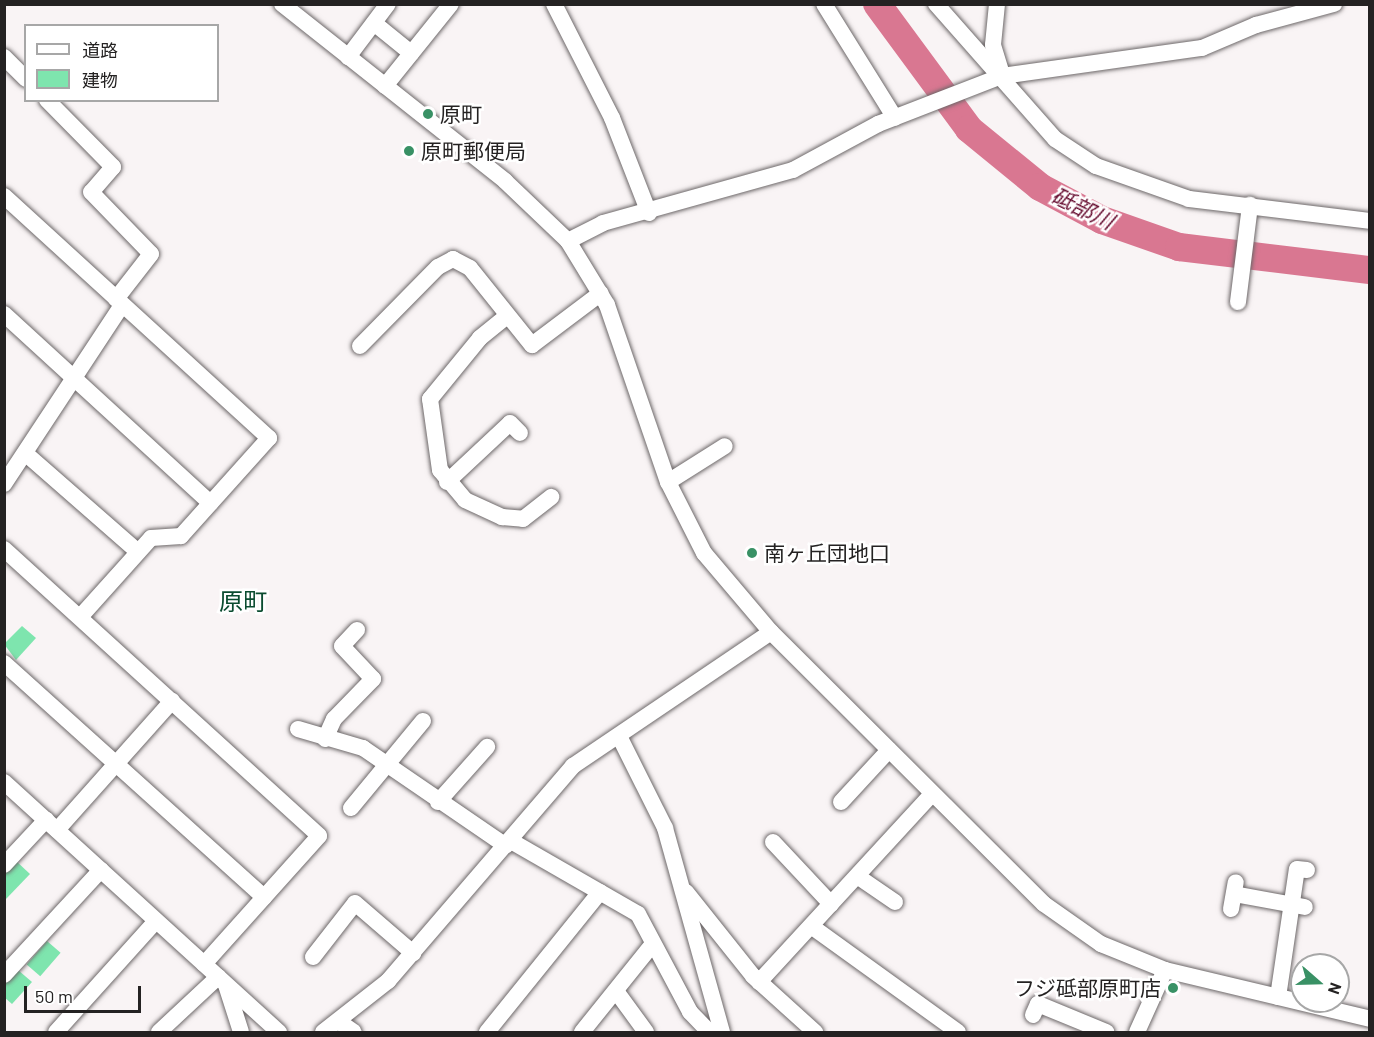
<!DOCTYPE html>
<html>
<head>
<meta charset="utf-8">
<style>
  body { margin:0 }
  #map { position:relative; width:1374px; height:1037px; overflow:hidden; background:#f9f4f5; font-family:Barlow,"Noto Sans JP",sans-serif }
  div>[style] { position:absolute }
  .river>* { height:28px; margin:-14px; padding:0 14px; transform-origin:14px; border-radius:14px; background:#d97791 }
  .building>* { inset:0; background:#7ee5ae; transform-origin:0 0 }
  .roads { filter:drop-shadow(0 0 2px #6d6869) drop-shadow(0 0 2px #6d6869) }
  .minor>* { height:16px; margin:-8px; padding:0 8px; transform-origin:8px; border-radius:8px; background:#fff }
  .dots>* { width:16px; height:16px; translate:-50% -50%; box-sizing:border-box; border:3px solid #fff; border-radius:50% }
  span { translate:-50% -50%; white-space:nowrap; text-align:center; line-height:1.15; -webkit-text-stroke:5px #fff; paint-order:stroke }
  .poi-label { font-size:21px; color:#242222 }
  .left { translate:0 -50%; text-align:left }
  .right { translate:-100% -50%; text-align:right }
  .water-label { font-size:22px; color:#680f32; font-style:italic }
  .quarter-label { font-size:24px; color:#0b4c30 }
  .frame { position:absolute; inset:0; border:6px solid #242222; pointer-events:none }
  .legend { position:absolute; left:24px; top:24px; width:195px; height:78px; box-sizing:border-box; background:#fff; border:2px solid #a7a7a7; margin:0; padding:8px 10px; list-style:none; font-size:18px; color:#242222 }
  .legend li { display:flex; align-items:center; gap:12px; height:30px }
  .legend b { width:30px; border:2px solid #a7a7a7 }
  .north { position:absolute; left:1290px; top:953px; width:60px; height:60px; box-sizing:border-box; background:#fff; border:2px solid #a7a7a7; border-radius:50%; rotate:110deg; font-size:16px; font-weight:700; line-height:24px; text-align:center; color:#242222 }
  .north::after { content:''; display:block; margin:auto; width:21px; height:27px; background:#399165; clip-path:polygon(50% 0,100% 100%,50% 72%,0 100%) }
  .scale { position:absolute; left:24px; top:986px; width:117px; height:27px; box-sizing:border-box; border:3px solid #242222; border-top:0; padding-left:8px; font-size:18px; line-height:21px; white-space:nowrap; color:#242222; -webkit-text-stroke:4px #fff; paint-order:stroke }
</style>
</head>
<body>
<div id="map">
  <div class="river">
    <div style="left:877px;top:4px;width:155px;rotate:53.6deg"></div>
    <div style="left:969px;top:129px;width:92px;rotate:39.2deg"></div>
    <div style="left:1040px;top:187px;width:70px;rotate:28deg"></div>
    <div style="left:1102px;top:220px;width:82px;rotate:19.3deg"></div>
    <div style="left:1179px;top:247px;width:192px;rotate:6.9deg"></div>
  </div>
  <div class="building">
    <div style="clip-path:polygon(22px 626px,36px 638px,16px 660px,4px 644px)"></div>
    <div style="clip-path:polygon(15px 860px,30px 874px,6px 899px,4px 872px)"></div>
    <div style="left:47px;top:941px;width:18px;height:31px;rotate:41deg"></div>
    <div style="clip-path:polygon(18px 970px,32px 982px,12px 1004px,4px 997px,4px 984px)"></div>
  </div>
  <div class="roads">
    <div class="minor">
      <div style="left:282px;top:4px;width:285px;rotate:38.4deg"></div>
      <div style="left:505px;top:181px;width:87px;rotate:43.6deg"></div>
      <div style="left:568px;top:241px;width:75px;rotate:58.6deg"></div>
      <div style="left:607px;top:305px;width:187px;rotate:71deg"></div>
      <div style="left:668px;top:482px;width:80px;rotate:63.1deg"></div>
      <div style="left:704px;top:553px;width:104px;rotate:49.7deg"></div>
      <div style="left:771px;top:632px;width:385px;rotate:44.9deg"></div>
      <div style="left:1044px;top:904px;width:70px;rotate:35.1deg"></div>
      <div style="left:1101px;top:944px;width:69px;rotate:22.1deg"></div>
      <div style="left:1165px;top:970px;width:211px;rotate:13.4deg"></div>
      <div style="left:554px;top:4px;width:128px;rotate:63deg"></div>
      <div style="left:612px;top:118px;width:102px;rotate:68.7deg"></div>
      <div style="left:824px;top:4px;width:134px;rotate:58.1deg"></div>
      <div style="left:936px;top:4px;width:180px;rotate:48.6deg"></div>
      <div style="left:1055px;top:139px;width:49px;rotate:33.4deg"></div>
      <div style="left:1096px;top:166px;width:99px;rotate:19.5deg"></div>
      <div style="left:1189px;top:199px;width:182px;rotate:6.9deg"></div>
      <div style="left:997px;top:4px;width:41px;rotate:95.6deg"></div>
      <div style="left:993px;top:45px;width:28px;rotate:73deg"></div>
      <div style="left:374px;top:23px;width:48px;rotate:39deg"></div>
      <div style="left:4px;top:57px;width:31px;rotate:45deg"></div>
      <div style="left:348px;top:57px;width:66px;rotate:-53deg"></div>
      <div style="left:385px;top:86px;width:105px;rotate:-51.2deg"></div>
      <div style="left:47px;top:100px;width:94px;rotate:45.4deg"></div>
      <div style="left:113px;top:167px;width:33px;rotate:131deg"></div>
      <div style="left:91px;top:192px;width:86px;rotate:45.9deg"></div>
      <div style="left:151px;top:254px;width:57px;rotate:127.9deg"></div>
      <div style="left:4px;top:196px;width:359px;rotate:42.4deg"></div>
      <div style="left:269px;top:438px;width:132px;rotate:131.9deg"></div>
      <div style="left:181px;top:536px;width:30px;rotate:176deg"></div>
      <div style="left:151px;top:538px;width:106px;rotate:131.9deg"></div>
      <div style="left:568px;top:241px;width:39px;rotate:-27deg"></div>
      <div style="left:603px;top:223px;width:197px;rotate:-15.6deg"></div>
      <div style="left:793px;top:170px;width:97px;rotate:-28.4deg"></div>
      <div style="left:878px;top:124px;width:133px;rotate:-21.2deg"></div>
      <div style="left:1002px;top:76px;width:202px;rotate:-8deg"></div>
      <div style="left:1202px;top:48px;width:59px;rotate:-23.1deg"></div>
      <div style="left:1256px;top:25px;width:81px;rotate:-15.1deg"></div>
      <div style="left:1238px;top:302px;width:98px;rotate:-82.9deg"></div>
      <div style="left:4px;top:314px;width:280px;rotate:42.5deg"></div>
      <div style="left:507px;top:316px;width:35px;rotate:141deg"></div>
      <div style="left:480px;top:338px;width:79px;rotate:129.3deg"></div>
      <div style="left:430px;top:399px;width:72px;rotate:82deg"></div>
      <div style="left:440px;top:470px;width:39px;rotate:50deg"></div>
      <div style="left:465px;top:500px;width:41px;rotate:24.7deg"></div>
      <div style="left:502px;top:517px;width:21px;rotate:5deg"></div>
      <div style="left:523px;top:519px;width:36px;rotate:-38deg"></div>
      <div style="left:360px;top:346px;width:111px;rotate:-45.4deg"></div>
      <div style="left:438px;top:267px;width:17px;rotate:-28deg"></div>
      <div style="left:453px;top:259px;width:19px;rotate:28deg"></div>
      <div style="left:470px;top:268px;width:99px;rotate:51.2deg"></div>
      <div style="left:532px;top:345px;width:86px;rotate:-37deg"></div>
      <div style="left:25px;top:453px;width:150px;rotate:41.2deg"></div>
      <div style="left:447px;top:482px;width:86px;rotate:-43.1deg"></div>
      <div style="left:510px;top:423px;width:14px;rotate:45deg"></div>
      <div style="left:668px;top:482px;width:67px;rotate:-32.3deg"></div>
      <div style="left:4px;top:484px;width:214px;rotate:-56.6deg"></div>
      <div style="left:4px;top:549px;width:426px;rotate:42.3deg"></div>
      <div style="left:319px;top:836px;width:172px;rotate:131.9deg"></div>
      <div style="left:4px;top:663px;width:350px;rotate:42deg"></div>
      <div style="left:298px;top:729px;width:68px;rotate:16.3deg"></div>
      <div style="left:363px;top:748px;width:173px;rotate:34.4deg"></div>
      <div style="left:619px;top:736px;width:103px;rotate:63.4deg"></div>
      <div style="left:665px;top:828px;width:212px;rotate:74.4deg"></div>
      <div style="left:325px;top:739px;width:22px;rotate:-66deg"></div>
      <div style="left:334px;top:719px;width:56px;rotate:-45.7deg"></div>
      <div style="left:373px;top:679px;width:45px;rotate:-133.2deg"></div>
      <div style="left:342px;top:646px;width:22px;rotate:-47deg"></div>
      <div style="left:4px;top:782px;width:372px;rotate:42.3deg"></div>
      <div style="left:438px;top:802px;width:74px;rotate:-48.3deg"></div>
      <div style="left:841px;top:802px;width:71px;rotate:-47.3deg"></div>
      <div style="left:351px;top:808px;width:113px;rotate:-50.4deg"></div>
      <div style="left:57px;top:830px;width:173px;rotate:-48.3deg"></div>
      <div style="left:511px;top:841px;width:146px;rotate:29.9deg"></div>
      <div style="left:638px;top:914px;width:111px;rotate:62deg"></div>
      <div style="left:690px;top:1012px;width:28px;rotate:46deg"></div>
      <div style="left:773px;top:842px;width:85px;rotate:46.9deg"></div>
      <div style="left:4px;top:865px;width:62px;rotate:-47deg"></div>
      <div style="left:857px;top:876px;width:46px;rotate:34.4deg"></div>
      <div style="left:686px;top:892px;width:107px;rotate:51.4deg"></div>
      <div style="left:753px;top:976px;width:84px;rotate:42.1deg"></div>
      <div style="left:1234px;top:894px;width:72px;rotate:10.4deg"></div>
      <div style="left:1231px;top:909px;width:27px;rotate:-80deg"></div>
      <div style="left:811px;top:926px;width:181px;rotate:35.8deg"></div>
      <div style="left:313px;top:957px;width:68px;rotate:-52.1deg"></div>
      <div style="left:355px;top:903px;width:77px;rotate:40.8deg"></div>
      <div style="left:4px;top:975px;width:143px;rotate:-47.3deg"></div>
      <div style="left:759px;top:982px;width:255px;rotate:-47.4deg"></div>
      <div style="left:226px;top:985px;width:49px;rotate:72.3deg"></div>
      <div style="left:616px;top:991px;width:51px;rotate:53.8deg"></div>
      <div style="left:1278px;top:997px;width:129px;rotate:-81.6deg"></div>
      <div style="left:1297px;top:869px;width:10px;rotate:6deg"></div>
      <div style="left:1033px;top:1015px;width:12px;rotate:-66deg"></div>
      <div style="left:1038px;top:1004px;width:74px;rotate:22.4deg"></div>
      <div style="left:338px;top:1021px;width:19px;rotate:35deg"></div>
      <div style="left:56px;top:1032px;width:149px;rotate:-48deg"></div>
      <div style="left:159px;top:1032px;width:81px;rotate:-43deg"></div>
      <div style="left:323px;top:1032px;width:83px;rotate:-38.1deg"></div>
      <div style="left:388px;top:981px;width:284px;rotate:-49.3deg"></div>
      <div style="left:573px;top:766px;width:239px;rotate:-34.1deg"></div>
      <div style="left:487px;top:1032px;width:180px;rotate:-51.1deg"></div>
      <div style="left:582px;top:1032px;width:112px;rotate:-51.2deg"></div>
      <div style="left:1137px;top:1032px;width:68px;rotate:-65.7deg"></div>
    </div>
  </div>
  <div class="dots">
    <div style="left:428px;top:114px;background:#399165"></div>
    <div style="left:409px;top:151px;background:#399165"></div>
    <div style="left:752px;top:553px;background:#399165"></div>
    <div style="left:1173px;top:988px;background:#399165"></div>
  </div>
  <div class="poi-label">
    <span class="left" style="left:440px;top:114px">原町</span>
    <span class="left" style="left:421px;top:151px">原町郵便局</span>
    <span class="left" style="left:764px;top:553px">南ヶ丘団地口</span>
    <span class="right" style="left:1161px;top:988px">フジ砥部原町店</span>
  </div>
  <div class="water-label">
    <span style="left:1083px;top:208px;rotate:26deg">砥部川</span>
  </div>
  <div class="quarter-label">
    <span style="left:243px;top:601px">原町</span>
  </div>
  <div class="frame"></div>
  <ul class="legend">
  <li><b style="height:8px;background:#fff"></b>道路</li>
  <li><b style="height:16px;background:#7ee5ae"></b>建物</li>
  </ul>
  <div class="north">N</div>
  <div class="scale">50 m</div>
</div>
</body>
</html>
